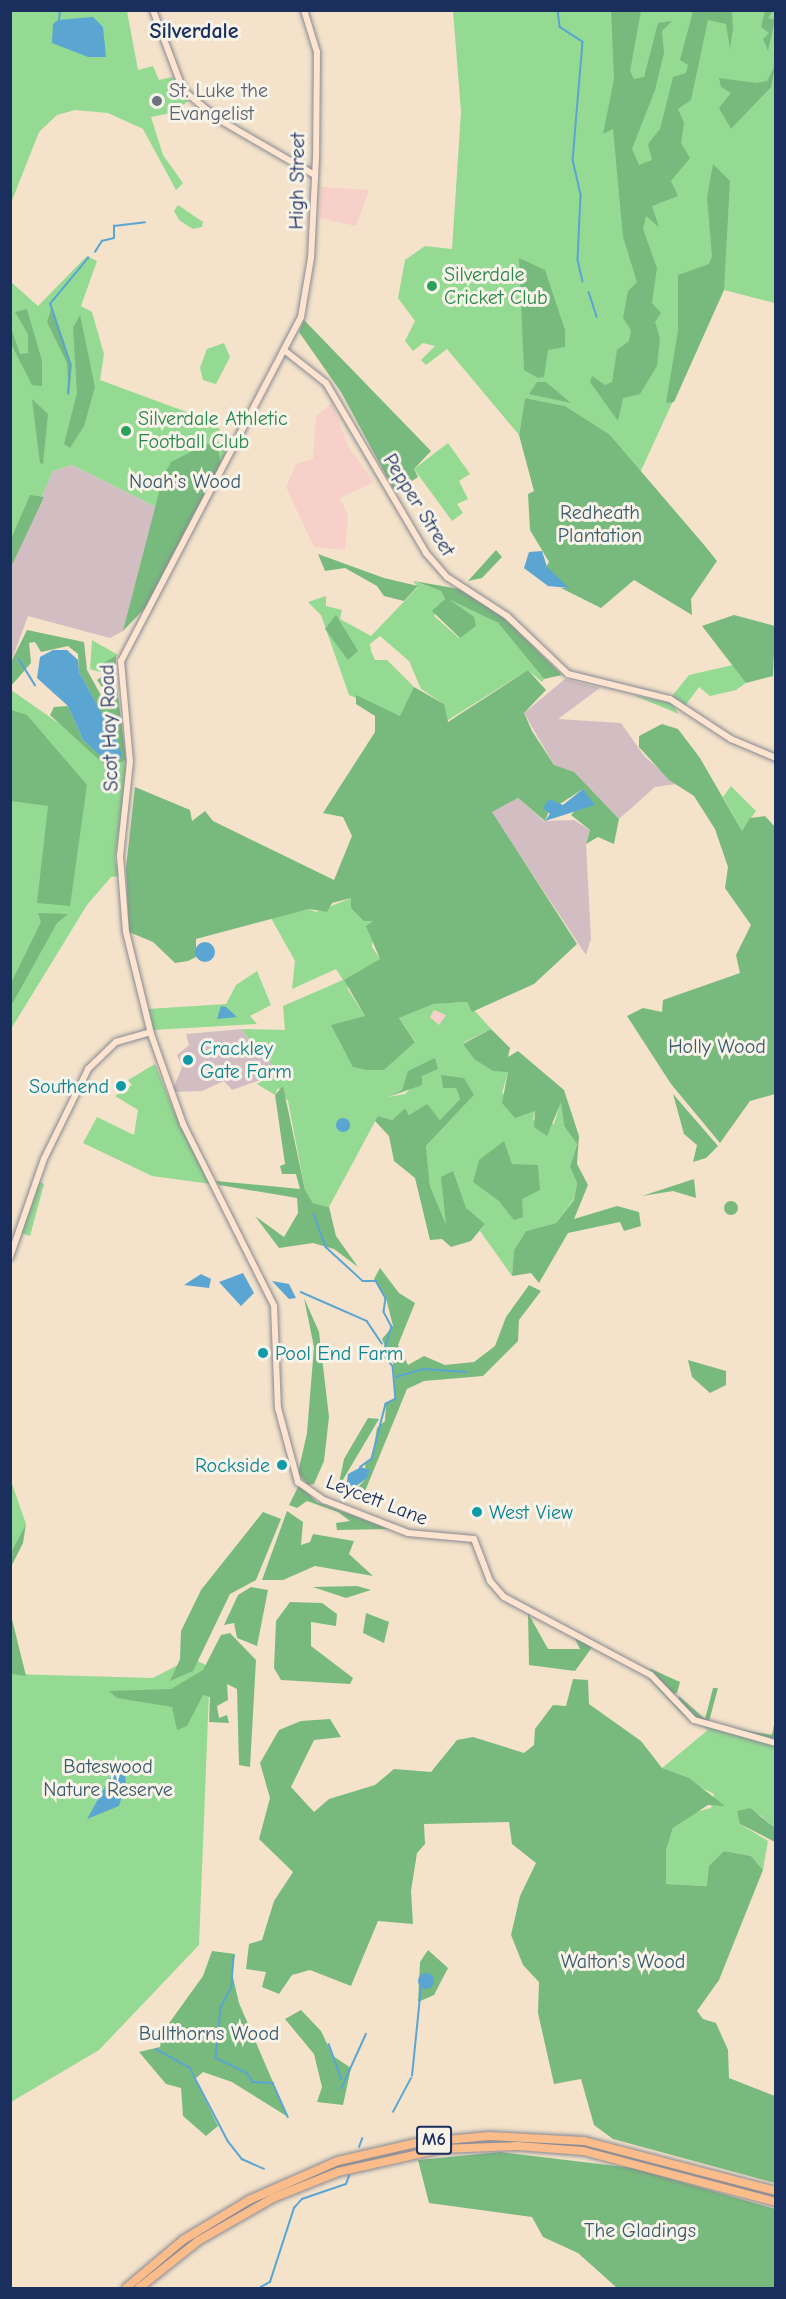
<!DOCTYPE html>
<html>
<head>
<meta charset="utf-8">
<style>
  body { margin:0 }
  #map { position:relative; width:786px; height:2299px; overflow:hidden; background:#f4e3ca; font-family:"Comic Neue",sans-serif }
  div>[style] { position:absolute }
  .built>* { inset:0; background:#f7d0ca }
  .industrial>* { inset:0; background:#d2bec2 }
  .green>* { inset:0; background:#95da93 }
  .forest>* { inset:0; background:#78ba7d }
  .round { border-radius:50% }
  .water>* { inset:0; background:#5aa5d2 }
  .stream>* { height:1.5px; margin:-0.75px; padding:0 0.75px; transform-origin:0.75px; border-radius:0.75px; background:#5aa5d2 }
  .roads { filter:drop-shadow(0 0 2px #888994) drop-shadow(0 0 2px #888994) }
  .secondary>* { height:6px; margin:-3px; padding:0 3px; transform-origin:3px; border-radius:3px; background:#fde4d0 }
  .highway>* { height:8px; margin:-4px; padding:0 4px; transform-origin:4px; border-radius:4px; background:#f9bc8a }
  .dots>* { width:16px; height:16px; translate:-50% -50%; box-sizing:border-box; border:3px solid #f7f3e8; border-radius:50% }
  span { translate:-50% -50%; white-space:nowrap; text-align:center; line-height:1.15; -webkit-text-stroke:6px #f7f3e8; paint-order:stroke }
  .shield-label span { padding:2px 4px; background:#f7f3e8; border:2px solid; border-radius:4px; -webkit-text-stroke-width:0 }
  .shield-label { font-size:18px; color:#1b2f5e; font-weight:700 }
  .worship-label { font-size:20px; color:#5b616d }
  .left { translate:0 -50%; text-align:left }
  .street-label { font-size:20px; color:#1b2f5e }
  .leisure-label { font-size:20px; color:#27864d }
  .park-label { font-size:20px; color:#3a5a6b }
  .culture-label { font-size:20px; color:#0d838f }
  .right { translate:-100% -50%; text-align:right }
  .quarter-label { font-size:22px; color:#1b2f5e; font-weight:700 }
  .frame { position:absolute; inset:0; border:12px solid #1b2f5e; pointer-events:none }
</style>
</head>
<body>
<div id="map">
  <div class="built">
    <div style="clip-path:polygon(321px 187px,369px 190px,356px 226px,319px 218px)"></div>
    <div style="clip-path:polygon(332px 403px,348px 446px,374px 482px,340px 498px,348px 516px,345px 550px,314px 547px,286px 487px,296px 464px,313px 459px,316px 416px)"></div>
    <div style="clip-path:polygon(434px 1010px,446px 1015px,439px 1025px,429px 1017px)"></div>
  </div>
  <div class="industrial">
    <div style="clip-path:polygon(72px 465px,156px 507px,134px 605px,123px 631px,110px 638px,28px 616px,11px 662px,11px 567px,53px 471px)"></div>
    <div style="clip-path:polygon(565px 679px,600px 688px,558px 719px,621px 723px,645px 757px,677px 784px,655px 787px,619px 819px,574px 773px,554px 765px,524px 713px)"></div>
    <div style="clip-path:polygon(518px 798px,544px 821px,574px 820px,590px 830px,586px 844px,591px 939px,586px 955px,491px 812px)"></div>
    <div style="clip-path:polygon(242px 1029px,253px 1046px,262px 1045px,277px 1074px,232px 1090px,224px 1081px,202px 1091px,172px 1092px,182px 1067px,177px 1055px,189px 1045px,186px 1034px)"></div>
  </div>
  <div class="green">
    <div style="clip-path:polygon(11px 11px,127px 11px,138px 70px,153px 66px,159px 80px,172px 77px,189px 100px,175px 112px,151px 117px,163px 155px,183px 183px,176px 190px,143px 129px,108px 113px,75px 110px,57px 115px,39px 132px,11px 203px)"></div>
    <div style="clip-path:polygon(453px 11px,775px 11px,775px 303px,724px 290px,639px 475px,609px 434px,565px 406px,525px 398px,519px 435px,447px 349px,426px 365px,421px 360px,435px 346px,423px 343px,413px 351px,405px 341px,415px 321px,398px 298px,405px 260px,425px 246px,452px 249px,461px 112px)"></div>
    <div style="clip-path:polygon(178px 205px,203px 222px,202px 227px,193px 229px,179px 220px,174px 211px)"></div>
    <div style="clip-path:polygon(87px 256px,97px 261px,81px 306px,92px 312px,104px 354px,100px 380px,192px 414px,220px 429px,216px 441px,230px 447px,141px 611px,134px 605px,156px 507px,72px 465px,53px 471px,11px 567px,11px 282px,38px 306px)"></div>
    <div style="clip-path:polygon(224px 343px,230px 357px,216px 384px,203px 380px,200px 368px,207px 349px)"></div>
    <div style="clip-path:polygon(448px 443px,470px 474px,459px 481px,468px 499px,457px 504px,463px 513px,452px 521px,414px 469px)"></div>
    <div style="clip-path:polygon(413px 581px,441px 591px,445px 599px,434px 616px,459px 638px,476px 626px,450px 600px,498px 623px,544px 679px,542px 682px,528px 670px,445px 722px,444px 704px,421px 689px,409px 661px,380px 636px,370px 644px,371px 651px,375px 660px,387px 660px,414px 687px,407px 706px,400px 716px,349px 695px,321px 615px,308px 602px,326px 596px,326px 606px,342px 610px,340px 619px,371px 636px,418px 587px)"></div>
    <div style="clip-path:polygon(92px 640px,118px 655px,100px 672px,90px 669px)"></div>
    <div style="clip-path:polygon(733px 665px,746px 683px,736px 690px,710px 696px,699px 687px,685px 706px,672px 696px,689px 675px)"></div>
    <div style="clip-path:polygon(11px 690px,70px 731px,108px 768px,126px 760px,126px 781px,115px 860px,120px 876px,111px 877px,87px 905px,11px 1029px)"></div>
    <div style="clip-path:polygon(633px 695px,671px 703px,679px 714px)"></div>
    <div style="clip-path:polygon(731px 786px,756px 811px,742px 831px,723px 797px)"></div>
    <div style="clip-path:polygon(evenodd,351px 898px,351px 908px,374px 921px,372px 947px,380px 959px,347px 988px,365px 1016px,384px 1070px,415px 1041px,399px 1018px,434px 1004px,467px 1002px,491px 1029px,463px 1043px,474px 1059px,508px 1072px,502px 1093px,535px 1110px,533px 1120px,554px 1124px,561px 1100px,564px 1126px,577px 1144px,570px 1167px,577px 1183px,574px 1199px,556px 1223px,526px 1231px,514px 1250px,512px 1276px,480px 1231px,485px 1224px,447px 1226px,430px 1186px,426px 1146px,474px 1095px,456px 1088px,460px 1099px,440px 1120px,427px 1105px,409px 1115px,405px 1108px,392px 1120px,378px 1116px,329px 1207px,313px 1203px,305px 1190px,288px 1101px,278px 1088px,275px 1095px,257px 1084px,276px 1073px,262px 1045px,253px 1046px,242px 1029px,285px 1030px,283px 1006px,343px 980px,336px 969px,292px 989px,295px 961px,271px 918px,309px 909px,316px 912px,351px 898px,434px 1010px,446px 1015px,439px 1025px,430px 1017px,434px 1010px,351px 898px,438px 1060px,405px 1094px,388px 1097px,402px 1090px,438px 1060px)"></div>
    <div style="clip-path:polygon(257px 971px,271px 1005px,250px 1016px,257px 1024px,153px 1030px,148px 1009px,226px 1004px,236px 985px)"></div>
    <div style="clip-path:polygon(155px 1064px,174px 1111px,211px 1184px,152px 1176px,83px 1143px,97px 1117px,134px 1135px,138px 1110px,115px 1096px,132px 1085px,128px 1080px)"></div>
    <div style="clip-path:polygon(38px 1181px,44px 1184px,30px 1236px,21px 1233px)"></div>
    <div style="clip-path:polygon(10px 1478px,26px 1524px,11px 1552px,10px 1552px)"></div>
    <div style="clip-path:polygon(191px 1658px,210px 1667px,199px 1945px,99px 2050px,11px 2102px,11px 1674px,153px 1678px)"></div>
    <div style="clip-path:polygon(652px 1671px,692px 1717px,775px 1739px,775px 1828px,760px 1815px,740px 1824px,768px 1841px,763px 1870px,751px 1856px,724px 1851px,707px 1886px,666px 1884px,666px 1850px,673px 1828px,691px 1813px,711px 1808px,714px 1794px,662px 1768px,708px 1730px,683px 1715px,649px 1679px)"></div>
  </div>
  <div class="forest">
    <div style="clip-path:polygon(611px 11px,641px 11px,630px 71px,634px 79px,644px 77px,658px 23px,672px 21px,662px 31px,664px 53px,655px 90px,632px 149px,639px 165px,652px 160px,648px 144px,660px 129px,673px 77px,686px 73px,688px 65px,680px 60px,693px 11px,732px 11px,733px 29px,730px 49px,726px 24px,708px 20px,691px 100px,678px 109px,684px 123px,681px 143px,690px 158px,671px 181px,678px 196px,652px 206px,659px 227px,646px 216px,643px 229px,657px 268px,652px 303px,661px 313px,655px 322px,660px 338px,657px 366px,640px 394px,623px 398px,618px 421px,590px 382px,592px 376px,605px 385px,612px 382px,617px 350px,629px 341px,631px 330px,623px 318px,628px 291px,637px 282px,623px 237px,613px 129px,603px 134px,614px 79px)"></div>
    <div style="clip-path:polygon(765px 11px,773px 11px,768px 18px,775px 20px,768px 51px,763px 39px,769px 33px,761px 27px)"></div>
    <div style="clip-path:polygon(775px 66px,771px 87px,731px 129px,719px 108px,731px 93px,721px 87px,719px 78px,757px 83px,767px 81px)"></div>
    <div style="clip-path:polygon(713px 164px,730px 181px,724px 290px,674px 402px,666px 403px,678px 331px,678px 275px,709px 264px,712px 256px,707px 197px)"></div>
    <div style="clip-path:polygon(519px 258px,545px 270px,565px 330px,565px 347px,548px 350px,544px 377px,538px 378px,524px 370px)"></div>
    <div style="clip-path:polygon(52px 306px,72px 365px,69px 397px,67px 363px,47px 322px)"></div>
    <div style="clip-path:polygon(27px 309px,42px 361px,42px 386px,32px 385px,11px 344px,11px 328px,20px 354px,28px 353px,28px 334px,15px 312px)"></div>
    <div style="clip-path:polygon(80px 315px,95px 387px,84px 426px,70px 448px,64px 444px,77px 393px,73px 328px)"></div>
    <div style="clip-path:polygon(304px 320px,431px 451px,414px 469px,418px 477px,395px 492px,341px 392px,299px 332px)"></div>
    <div style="clip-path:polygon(537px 382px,546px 382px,571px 403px,529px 394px)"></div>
    <div style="clip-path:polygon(525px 398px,565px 406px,609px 434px,705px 546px,717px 561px,691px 599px,692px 615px,634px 580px,601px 608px,561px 588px,568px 588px,546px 567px,549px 562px,530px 530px,528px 494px,534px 491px,519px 435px)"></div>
    <div style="clip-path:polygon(32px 399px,48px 414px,43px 464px,40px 463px)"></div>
    <div style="clip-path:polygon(206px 444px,218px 446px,220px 464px,145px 608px,123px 631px,163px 477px,171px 462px)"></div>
    <div style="clip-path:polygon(30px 495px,44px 497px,11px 567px,11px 539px)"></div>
    <div style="clip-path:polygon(496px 550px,502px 557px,482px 578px,468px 581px)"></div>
    <div style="clip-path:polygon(318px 554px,384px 578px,418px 586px,404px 601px,384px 596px,377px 586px,345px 568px,325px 571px)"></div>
    <div style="clip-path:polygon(414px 581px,459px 589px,504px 618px,562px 675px,544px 679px,498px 623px,450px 600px,474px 617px,476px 626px,460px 638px,432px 611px,445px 599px,441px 591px)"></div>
    <div style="clip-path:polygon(336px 615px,358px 651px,348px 660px,325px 629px)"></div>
    <div style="clip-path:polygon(734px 615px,775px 626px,773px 676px,746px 683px,702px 626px)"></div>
    <div style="clip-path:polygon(27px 630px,84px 642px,87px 670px,103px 699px,117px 687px,126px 760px,108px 768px,50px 715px,54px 707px,68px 706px,83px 740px,110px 763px,118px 744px,79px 672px,78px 654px,68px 646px,41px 652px,35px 642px,29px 643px,31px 663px,11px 686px,11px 662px)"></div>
    <div style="clip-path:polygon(116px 656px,116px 682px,104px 690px,97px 680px,103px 676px,101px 664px)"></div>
    <div style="clip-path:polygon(528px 670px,546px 690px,524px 713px,532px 731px,554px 765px,574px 772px,619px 819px,614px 844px,598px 837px,586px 844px,590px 830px,571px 815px,580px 806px,592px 806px,583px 789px,549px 811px,545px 821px,518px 798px,492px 812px,577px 944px,534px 984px,472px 1012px,467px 1002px,434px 1004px,399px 1018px,415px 1042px,384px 1070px,367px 1070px,353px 1067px,331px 1025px,365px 1016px,344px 980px,380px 959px,366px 926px,373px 921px,364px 921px,351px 908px,351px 898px,332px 903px,327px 912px,309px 909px,196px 939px,196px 957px,188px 961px,175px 963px,153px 942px,129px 932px,126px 868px,135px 787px,190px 810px,192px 821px,205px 811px,213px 821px,334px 880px,352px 836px,343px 817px,323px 813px,375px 732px,375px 716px,356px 704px,356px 695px,400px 716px,414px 687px,444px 704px,448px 722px)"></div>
    <div style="clip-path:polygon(11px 710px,27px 715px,87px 785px,70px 906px,37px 903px,48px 806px,11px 801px)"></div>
    <div style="clip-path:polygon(662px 724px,678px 729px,700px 758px,742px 831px,750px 818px,765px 816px,775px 827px,775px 1094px,750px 1101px,720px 1143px,671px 1084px,627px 1016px,643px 1008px,662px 1012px,663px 1000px,740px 973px,736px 955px,751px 925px,725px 888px,728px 867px,715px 829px,694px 796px,669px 780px,639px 747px,639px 736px)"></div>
    <div style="clip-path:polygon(38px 913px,68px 914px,57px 923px,11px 1006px,11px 983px,41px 922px)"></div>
    <div style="clip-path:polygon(491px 1029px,510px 1048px,508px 1057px,518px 1051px,564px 1090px,579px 1136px,577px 1164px,588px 1185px,574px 1219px,617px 1206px,639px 1212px,641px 1226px,624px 1231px,620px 1222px,568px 1233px,539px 1283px,531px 1273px,512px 1276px,514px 1250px,526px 1231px,556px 1223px,574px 1200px,577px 1183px,570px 1167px,577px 1144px,564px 1126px,561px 1102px,547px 1136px,534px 1127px,535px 1111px,515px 1118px,502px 1103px,508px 1072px,493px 1071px,474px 1059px,463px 1044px)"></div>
    <div style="clip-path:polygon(435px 1058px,438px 1069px,422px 1076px,422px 1085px,388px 1097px,402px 1090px,408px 1071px)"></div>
    <div style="clip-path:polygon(441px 1075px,464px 1078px,474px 1095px,426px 1146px,430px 1186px,446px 1224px,441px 1177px,453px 1171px,466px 1208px,485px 1224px,471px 1241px,451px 1247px,442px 1239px,430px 1240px,415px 1178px,394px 1161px,389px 1136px,375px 1121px,378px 1116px,392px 1120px,405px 1108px,409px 1115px,427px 1104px,440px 1120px,460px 1099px,456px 1088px,443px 1088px)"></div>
    <div style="clip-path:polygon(283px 1086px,305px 1190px,313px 1203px,329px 1207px,336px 1236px,358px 1267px,334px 1249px,313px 1243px,279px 1248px,255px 1216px,284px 1237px,298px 1213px,297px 1198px,219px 1185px,216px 1181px,300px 1189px,296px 1174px,282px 1174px,280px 1166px,285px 1164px,275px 1095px)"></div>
    <div style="clip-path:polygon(673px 1094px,718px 1146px,706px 1158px,693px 1162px,697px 1145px,684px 1134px)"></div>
    <div style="clip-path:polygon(504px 1141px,512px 1164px,538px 1165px,540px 1190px,522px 1199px,523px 1217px,514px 1220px,499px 1201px,473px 1182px,479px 1160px)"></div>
    <div style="clip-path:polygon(694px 1179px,696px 1198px,673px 1191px,642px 1196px)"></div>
    <div class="round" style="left:724px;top:1201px;width:14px;height:14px"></div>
    <div style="clip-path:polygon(380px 1268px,399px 1293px,415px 1303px,398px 1345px,408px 1365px,424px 1356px,445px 1365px,474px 1362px,495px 1346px,506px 1317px,529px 1285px,541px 1291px,519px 1320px,518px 1341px,483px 1376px,424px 1381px,407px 1389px,361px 1501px,350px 1495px,366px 1479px,365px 1463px,372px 1459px,377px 1428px,385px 1421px,386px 1404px,395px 1399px,393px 1363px,382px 1339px,393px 1326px,386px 1298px,374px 1279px)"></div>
    <div style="clip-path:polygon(304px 1298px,319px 1332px,329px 1417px,324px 1461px,314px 1484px,308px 1485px,298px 1473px,307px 1433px,314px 1347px)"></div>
    <div style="clip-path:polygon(688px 1360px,726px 1371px,726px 1385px,710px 1393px,692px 1377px)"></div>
    <div style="clip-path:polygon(368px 1418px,379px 1419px,338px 1488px,344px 1459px)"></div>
    <div style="clip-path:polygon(299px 1485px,317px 1502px,389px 1529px,337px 1530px,336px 1523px,350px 1521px,338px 1512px,307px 1501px,297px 1508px,289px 1505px)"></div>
    <div style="clip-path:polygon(287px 1511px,303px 1522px,301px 1545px,310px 1542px,313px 1534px,354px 1541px,349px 1554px,373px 1576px,315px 1566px,283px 1580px,262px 1580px)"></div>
    <div style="clip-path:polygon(263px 1512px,281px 1519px,256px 1580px,230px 1594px,193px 1671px,170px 1681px,180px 1659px,181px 1631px,201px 1590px)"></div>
    <div style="clip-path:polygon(26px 1524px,23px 1543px,11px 1567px,11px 1552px)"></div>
    <div style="clip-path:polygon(357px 1586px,371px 1590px,346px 1598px,313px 1587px)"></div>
    <div style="clip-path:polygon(251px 1587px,268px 1590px,257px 1646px,237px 1638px,234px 1623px,224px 1625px,238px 1595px)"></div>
    <div style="clip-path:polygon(290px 1602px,322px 1603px,337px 1614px,336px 1626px,311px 1622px,311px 1646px,353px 1678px,350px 1684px,281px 1680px,274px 1668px,276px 1621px)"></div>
    <div style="clip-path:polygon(366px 1613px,389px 1622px,384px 1643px,363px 1633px)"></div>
    <div style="clip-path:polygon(528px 1613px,548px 1649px,580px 1649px,574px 1637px,593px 1646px,575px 1671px,529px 1665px)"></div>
    <div style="clip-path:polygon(10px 1615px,11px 1615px,26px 1676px,11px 1674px)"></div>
    <div style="clip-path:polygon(230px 1633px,256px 1660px,250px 1767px,239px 1765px,237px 1689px,227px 1684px,228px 1700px,217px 1706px,219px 1718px,227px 1715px,229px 1723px,209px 1722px,210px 1697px,203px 1695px,187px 1726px,177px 1730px,172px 1707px,117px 1698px,109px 1691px,171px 1689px,203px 1670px,221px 1635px)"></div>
    <div style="clip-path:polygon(649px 1668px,680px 1682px,677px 1693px,673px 1694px)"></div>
    <div style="clip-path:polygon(573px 1679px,588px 1680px,589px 1704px,641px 1741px,662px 1768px,689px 1778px,725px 1806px,708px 1805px,673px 1828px,666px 1850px,666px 1884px,707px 1886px,709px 1866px,724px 1851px,751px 1856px,763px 1870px,719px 1980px,697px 2011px,703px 2019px,716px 2023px,728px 2050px,729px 2078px,775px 2096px,775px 2183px,613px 2139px,594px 2125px,581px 2079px,554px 2084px,538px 2013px,539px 1982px,523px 1965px,511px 1935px,520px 1896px,536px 1863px,512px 1844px,509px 1822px,424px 1824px,425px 1844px,417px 1853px,411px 1891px,413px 1924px,378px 1921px,351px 1986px,310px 1970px,292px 1975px,279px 1994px,262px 1987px,266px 1972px,246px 1969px,249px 1944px,262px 1940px,274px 1901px,293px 1872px,259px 1839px,270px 1798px,260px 1763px,279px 1730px,301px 1721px,330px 1719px,341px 1737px,314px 1740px,291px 1787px,314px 1812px,329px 1799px,375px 1785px,394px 1769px,431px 1772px,457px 1740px,473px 1737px,524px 1753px,534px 1745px,535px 1729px,553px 1705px,566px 1706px)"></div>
    <div style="clip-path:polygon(713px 1688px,718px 1688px,708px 1725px,698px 1720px,679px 1701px,679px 1696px,705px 1719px)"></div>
    <div style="clip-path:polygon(775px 1719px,775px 1739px,713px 1725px,772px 1735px)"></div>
    <div style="clip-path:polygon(750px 1808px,775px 1828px,775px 1842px,740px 1824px,737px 1811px)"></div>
    <div style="clip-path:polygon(428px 1950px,448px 1968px,434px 1995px,418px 2002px,420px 1962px)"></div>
    <div style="clip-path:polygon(212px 1951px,235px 1954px,232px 1973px,239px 2003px,288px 2117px,232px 2082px,203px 2072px,195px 2079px,218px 2126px,206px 2136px,183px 2116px,181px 2088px,166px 2084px,139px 2052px,160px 2047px,162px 2033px,203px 1976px)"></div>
    <div style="clip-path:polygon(301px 2010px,321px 2031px,333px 2056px,351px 2068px,343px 2105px,317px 2102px,322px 2087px,314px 2054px,285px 2019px)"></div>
    <div style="clip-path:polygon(500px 2152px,633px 2168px,775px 2209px,775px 2288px,617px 2288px,578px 2253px,543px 2237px,532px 2217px,429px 2203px,418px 2160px)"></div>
  </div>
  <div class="water">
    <div style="clip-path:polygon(93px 17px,103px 27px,106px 57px,88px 57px,52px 43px,53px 24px,58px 20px)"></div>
    <div style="clip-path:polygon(542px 551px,547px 567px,569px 588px,548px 586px,524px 568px,529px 552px)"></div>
    <div style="clip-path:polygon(53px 650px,67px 650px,78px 660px,79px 672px,118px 743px,122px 756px,117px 762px,110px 764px,83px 740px,68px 706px,37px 678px,40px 657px)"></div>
    <div style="clip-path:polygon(583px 789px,595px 805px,545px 821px,550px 814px,543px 808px,549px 799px,563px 805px)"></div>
    <div class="round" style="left:195px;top:942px;width:20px;height:20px"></div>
    <div style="clip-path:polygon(221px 1006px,226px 1007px,237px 1017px,217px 1019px)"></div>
    <div class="round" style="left:336px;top:1118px;width:14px;height:14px"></div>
    <div style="clip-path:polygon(243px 1273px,254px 1293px,241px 1306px,219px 1282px)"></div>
    <div style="clip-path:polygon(201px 1274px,211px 1279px,209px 1288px,184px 1285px)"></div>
    <div style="clip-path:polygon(272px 1281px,289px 1284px,296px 1298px,289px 1299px)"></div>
    <div style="clip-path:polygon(361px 1467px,370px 1470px,366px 1479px,345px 1494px,348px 1474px)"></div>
    <div style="clip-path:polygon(123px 1766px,126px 1782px,119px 1806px,87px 1819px,112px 1774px)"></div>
    <div class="round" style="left:418px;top:1973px;width:16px;height:16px"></div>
  </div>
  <div class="stream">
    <div style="left:558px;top:10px;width:17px;rotate:83deg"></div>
    <div style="left:560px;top:27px;width:27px;rotate:33deg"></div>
    <div style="left:583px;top:42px;width:118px;rotate:94.8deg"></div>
    <div style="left:573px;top:160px;width:36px;rotate:77deg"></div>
    <div style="left:581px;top:195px;width:65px;rotate:92.6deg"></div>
    <div style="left:578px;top:260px;width:22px;rotate:77deg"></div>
    <div style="left:59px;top:20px;width:10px;rotate:-84deg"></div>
    <div style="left:95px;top:252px;width:13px;rotate:-58deg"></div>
    <div style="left:102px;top:241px;width:12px;rotate:-14deg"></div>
    <div style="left:114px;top:238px;width:12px;rotate:-90deg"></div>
    <div style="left:114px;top:226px;width:31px;rotate:-7deg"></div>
    <div style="left:589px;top:292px;width:26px;rotate:72deg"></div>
    <div style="left:68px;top:394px;width:30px;rotate:-86deg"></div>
    <div style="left:70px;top:364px;width:63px;rotate:-108.4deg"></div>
    <div style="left:50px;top:304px;width:60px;rotate:-50.4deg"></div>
    <div style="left:19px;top:659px;width:31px;rotate:58deg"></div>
    <div style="left:314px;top:1214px;width:35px;rotate:70deg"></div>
    <div style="left:326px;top:1247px;width:50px;rotate:42.6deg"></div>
    <div style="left:363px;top:1281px;width:13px"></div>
    <div style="left:376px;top:1281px;width:20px;rotate:60deg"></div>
    <div style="left:386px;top:1298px;width:14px;rotate:98deg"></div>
    <div style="left:384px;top:1312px;width:17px;rotate:62deg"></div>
    <div style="left:392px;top:1327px;width:29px;rotate:108deg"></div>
    <div style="left:383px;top:1355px;width:15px;rotate:48deg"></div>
    <div style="left:393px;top:1366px;width:33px;rotate:85deg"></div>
    <div style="left:396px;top:1399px;width:11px;rotate:153deg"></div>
    <div style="left:386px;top:1404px;width:57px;rotate:104.3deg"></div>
    <div style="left:372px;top:1459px;width:14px;rotate:144deg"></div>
    <div style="left:301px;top:1292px;width:72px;rotate:23.7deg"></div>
    <div style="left:367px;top:1321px;width:27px;rotate:56deg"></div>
    <div style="left:396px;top:1377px;width:29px;rotate:-16deg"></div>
    <div style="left:424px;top:1369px;width:42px;rotate:4.1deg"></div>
    <div style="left:234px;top:1956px;width:31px;rotate:94deg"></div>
    <div style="left:232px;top:1987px;width:24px;rotate:118deg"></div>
    <div style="left:221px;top:2008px;width:50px;rotate:95.7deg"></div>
    <div style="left:216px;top:2058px;width:34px;rotate:26deg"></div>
    <div style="left:247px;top:2073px;width:11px;rotate:56deg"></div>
    <div style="left:253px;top:2082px;width:20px;rotate:3deg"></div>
    <div style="left:273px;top:2083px;width:37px;rotate:66deg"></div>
    <div style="left:329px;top:2044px;width:37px;rotate:70deg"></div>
    <div style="left:156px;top:2049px;width:39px;rotate:29deg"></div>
    <div style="left:190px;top:2068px;width:82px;rotate:62.5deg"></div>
    <div style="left:228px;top:2141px;width:23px;rotate:52deg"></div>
    <div style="left:242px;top:2159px;width:24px;rotate:24deg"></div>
    <div style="left:412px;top:2076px;width:88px;rotate:-84.2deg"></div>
    <div style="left:341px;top:2089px;width:60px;rotate:-65.6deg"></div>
    <div style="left:393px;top:2112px;width:38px;rotate:-62deg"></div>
    <div style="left:359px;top:2147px;width:9px;rotate:-69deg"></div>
    <div style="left:261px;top:2287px;width:10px;rotate:-29deg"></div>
    <div style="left:270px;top:2282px;width:78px;rotate:-72deg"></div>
    <div style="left:294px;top:2208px;width:12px;rotate:-48deg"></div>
    <div style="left:302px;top:2199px;width:46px;rotate:-18.8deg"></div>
    <div style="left:346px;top:2184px;width:9px;rotate:-69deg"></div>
  </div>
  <div class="roads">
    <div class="secondary">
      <div style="left:153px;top:10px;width:85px;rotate:69.4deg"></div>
      <div style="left:183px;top:90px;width:45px;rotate:39.6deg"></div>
      <div style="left:218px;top:119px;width:110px;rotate:30.1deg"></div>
      <div style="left:304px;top:10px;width:44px;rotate:72.8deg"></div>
      <div style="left:317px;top:52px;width:105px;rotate:90.5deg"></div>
      <div style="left:316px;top:157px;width:101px;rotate:92.8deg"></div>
      <div style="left:311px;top:258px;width:60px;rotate:99.6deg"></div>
      <div style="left:301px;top:317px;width:388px;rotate:117.6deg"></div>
      <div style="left:121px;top:661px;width:100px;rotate:84.9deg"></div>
      <div style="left:130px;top:761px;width:96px;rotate:96deg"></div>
      <div style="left:120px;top:856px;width:76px;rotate:85.5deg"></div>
      <div style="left:126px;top:932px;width:105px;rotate:76.2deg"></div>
      <div style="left:151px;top:1034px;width:96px;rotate:70.4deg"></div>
      <div style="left:183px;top:1124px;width:203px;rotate:63.4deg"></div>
      <div style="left:274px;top:1306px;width:102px;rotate:87.8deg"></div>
      <div style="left:278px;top:1408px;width:77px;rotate:74.9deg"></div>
      <div style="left:298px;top:1482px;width:32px;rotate:35deg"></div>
      <div style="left:324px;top:1500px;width:90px;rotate:21.4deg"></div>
      <div style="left:408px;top:1533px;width:66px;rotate:5.2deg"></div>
      <div style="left:474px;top:1539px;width:45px;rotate:69.1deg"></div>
      <div style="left:490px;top:1581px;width:21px;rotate:49deg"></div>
      <div style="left:504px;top:1597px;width:166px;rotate:28deg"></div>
      <div style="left:651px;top:1675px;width:62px;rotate:46.3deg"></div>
      <div style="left:694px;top:1720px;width:85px;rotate:15.7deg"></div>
      <div style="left:284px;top:350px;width:53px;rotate:38.2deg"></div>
      <div style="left:326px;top:383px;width:197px;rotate:59.5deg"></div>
      <div style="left:426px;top:553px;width:32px;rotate:49deg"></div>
      <div style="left:447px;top:577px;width:72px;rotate:33deg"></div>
      <div style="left:507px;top:616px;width:84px;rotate:43.6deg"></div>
      <div style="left:568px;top:674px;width:105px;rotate:13.8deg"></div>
      <div style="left:670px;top:699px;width:73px;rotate:33.3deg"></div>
      <div style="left:731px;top:739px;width:49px;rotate:22.9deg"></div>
      <div style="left:10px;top:1257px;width:104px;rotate:-70.9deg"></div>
      <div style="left:44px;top:1159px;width:100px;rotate:-63.9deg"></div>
      <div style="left:88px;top:1069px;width:39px;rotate:-44deg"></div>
      <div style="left:116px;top:1042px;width:35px;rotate:-16deg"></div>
    </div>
    <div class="highway">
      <div style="left:126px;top:2288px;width:75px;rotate:-40.1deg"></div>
      <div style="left:183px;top:2240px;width:77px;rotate:-31.2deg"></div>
      <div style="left:249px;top:2200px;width:97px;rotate:-23.7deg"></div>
      <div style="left:338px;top:2161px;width:80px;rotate:-13deg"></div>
      <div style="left:416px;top:2143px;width:73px;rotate:-5.5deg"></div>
      <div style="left:489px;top:2136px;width:95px;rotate:3deg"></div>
      <div style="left:584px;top:2141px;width:198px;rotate:14.6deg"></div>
      <div style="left:139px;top:2288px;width:75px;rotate:-38.5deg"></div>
      <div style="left:198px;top:2241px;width:86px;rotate:-29.8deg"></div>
      <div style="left:273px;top:2198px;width:70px;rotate:-21.8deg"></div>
      <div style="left:338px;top:2172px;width:106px;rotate:-12.6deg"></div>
      <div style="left:441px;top:2149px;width:77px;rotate:-2.2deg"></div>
      <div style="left:518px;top:2146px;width:65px;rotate:4.4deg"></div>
      <div style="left:583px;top:2151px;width:200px;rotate:14.8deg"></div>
    </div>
  </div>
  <div class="dots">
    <div style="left:157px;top:101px;background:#6b7280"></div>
    <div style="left:432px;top:286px;background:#2e9e5b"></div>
    <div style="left:126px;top:431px;background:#2e9e5b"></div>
    <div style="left:188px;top:1060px;background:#0f9aa8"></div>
    <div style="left:121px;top:1086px;background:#0f9aa8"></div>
    <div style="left:263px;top:1353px;background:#0f9aa8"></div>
    <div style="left:282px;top:1465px;background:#0f9aa8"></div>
    <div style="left:477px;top:1512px;background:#0f9aa8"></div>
  </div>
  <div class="shield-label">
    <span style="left:434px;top:2140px">M6</span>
  </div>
  <div class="worship-label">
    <span class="left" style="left:169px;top:102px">St. Luke the<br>Evangelist</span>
  </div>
  <div class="street-label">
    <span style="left:297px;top:181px;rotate:-89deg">High Street</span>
    <span style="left:419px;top:505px;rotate:58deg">Pepper Street</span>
    <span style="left:109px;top:728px;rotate:-92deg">Scot Hay Road</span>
    <span style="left:377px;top:1500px;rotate:21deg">Leycett Lane</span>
  </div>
  <div class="leisure-label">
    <span class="left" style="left:444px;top:286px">Silverdale<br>Cricket Club</span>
    <span class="left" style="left:138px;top:430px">Silverdale Athletic<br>Football Club</span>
  </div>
  <div class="park-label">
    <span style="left:185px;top:481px">Noah's Wood</span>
    <span style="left:600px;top:524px">Redheath<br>Plantation</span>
    <span style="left:717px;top:1046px">Holly Wood</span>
    <span style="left:108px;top:1778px">Bateswood<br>Nature Reserve</span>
    <span style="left:623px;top:1961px">Walton's Wood</span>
    <span style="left:209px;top:2033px">Bullthorns Wood</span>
    <span style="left:640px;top:2230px">The Gladings</span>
  </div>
  <div class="culture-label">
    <span class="left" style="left:200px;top:1060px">Crackley<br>Gate Farm</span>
    <span class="right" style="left:109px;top:1086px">Southend</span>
    <span class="left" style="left:275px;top:1353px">Pool End Farm</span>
    <span class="right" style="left:270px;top:1465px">Rockside</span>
    <span class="left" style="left:489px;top:1512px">West View</span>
  </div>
  <div class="quarter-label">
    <span style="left:194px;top:32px">Silverdale</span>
  </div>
  <div class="frame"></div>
</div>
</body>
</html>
